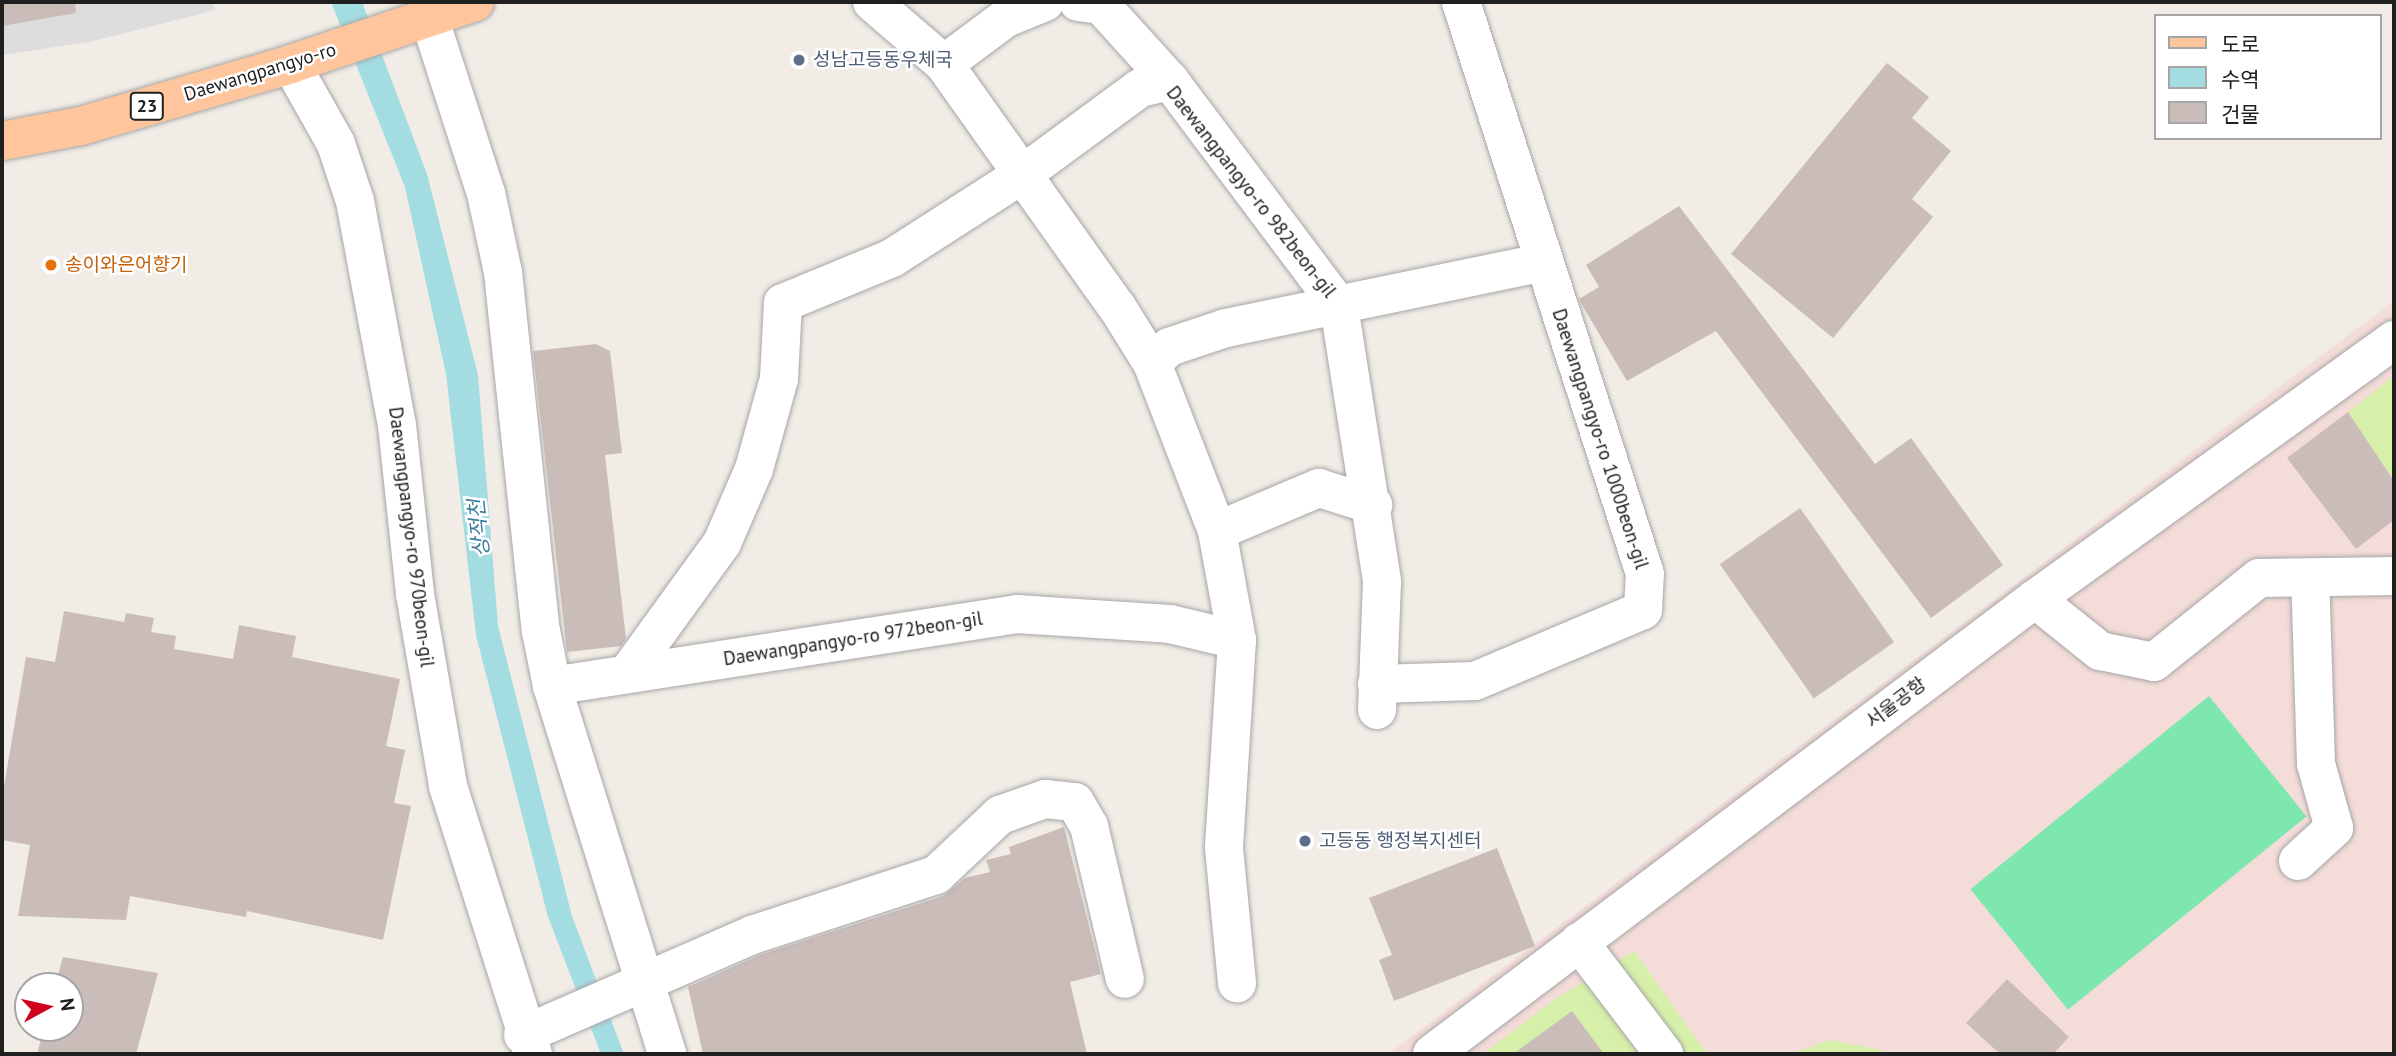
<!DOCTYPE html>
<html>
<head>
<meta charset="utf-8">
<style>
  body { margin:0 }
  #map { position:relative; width:2396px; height:1056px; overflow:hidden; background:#f1ece6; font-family:"PT Sans","Noto Sans KR",sans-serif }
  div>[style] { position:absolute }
  .residential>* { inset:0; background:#dedddd }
  .military>* { inset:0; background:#f4dcd9 }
  .grass>* { inset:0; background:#d6efa9 }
  .pitch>* { inset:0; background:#7ee6af; transform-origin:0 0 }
  .water>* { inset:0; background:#a3dde2 }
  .building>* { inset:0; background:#cabdb9; transform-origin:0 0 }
  .roads { filter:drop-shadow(0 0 2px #a7a7a7) drop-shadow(0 0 2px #a7a7a7) }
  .minor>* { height:38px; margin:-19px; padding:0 19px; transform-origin:19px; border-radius:19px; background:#fff }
  .major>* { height:38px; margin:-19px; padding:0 19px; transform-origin:19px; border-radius:19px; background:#ffc69d }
  .dots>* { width:19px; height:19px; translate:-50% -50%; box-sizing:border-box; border:4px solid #fff; border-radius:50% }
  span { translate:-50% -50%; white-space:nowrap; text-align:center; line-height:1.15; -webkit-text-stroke:5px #fff; paint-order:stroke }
  .shield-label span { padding:2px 5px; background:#fff; border:2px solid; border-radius:5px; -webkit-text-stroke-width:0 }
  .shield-label { font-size:18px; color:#202020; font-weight:700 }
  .service-label { font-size:19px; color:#4e5e75 }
  .left { translate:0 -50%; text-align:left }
  .street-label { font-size:19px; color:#202020 }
  .food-label { font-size:19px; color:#c56008 }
  .water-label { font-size:21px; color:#3c7d9f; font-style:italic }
  .frame { position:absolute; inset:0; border:4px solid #202020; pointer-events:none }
  .legend { position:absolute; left:2154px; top:14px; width:228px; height:126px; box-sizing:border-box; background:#fff; border:2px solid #a6a6a6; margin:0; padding:9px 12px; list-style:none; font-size:21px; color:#202020 }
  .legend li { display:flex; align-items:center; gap:14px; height:35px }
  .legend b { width:35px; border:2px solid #a6a6a6 }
  .north { position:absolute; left:14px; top:972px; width:70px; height:70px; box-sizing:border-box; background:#fff; border:2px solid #a6a6a6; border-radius:50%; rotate:82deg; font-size:19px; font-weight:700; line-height:28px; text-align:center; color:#202020 }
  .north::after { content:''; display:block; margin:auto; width:24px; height:32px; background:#d0001f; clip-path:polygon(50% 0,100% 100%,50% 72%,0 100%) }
</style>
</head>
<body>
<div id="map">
  <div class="residential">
    <div style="clip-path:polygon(2px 2px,211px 2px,216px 10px,89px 42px,2px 55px)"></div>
  </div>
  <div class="military">
    <div style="clip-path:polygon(2394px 301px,2394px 1054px,1388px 1054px)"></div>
  </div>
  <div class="grass">
    <div style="clip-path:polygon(2394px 376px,2394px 481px,2348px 412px)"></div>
    <div style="clip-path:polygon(1634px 951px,1707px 1054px,1483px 1054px,1554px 1000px)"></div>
    <div style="clip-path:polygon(1829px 1040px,1882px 1050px,1882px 1054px,1792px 1054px)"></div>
  </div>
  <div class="pitch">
    <div style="left:2209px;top:696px;width:155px;height:307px;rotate:51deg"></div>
  </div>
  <div class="water">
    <div style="clip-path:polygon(331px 2px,362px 2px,427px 174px,478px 375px,498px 626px,572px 916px,624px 1054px,601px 1054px,548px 917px,476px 635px,446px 374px,405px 187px)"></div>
  </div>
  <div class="building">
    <div style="clip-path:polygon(2px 2px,75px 2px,76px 13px,2px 26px)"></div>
    <div style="clip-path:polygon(1887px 63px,1929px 97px,1912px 118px,1951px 151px,1912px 199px,1933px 217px,1833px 338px,1731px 254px)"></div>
    <div style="clip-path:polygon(1679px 206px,1875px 464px,1911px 438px,2003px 565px,1931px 618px,1716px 331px,1627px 381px,1582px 305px,1579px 299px,1599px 287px,1586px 265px)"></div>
    <div style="clip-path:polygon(596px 344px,610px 351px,622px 453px,605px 455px,626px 639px,621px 646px,567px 652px,533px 351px)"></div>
    <div style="clip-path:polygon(2348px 412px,2394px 481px,2394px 520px,2356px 549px,2287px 458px)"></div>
    <div style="left:1800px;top:508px;width:164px;height:98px;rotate:55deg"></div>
    <div style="clip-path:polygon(64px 611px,124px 622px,126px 613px,154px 618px,151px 632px,176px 636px,174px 649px,233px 659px,239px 625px,296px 636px,292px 657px,400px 679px,386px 746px,405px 750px,394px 803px,411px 806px,383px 940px,247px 911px,246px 917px,130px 896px,126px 920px,18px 916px,30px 845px,2px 840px,2px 798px,26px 657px,55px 662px)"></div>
    <div style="clip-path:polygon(1064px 827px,1101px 974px,1070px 982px,1087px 1054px,703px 1054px,688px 987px,760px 955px,943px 896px,965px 878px,990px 872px,986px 860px,1011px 854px,1009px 847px)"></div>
    <div style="clip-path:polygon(1497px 848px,1535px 946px,1394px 1001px,1379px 960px,1392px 955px,1369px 898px)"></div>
    <div style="clip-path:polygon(63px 957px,158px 973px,136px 1054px,37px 1054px,44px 1028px,70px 1028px,70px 986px,55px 986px)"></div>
    <div style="clip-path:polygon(2007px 979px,2069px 1037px,2053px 1054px,2000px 1054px,1966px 1023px)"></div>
    <div style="clip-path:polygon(1572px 1011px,1604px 1054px,1513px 1054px)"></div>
  </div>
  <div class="roads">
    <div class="minor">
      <div style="left:872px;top:2px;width:95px;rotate:40.7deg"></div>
      <div style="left:944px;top:64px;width:298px;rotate:54.6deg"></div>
      <div style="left:1117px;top:307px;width:66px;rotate:58deg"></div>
      <div style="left:1152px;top:363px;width:180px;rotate:68.8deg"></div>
      <div style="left:1217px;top:531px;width:111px;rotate:79.6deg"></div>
      <div style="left:1237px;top:640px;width:208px;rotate:93.6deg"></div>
      <div style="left:1224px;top:848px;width:136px;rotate:84.5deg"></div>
      <div style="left:1078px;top:2px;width:23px;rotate:7deg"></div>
      <div style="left:1101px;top:5px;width:103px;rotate:47.8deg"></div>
      <div style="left:429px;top:17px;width:185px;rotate:72.1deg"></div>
      <div style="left:486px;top:193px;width:81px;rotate:77.9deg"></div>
      <div style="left:503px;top:272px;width:361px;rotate:84deg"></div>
      <div style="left:541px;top:631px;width:56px;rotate:78.7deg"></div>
      <div style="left:552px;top:686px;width:386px;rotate:72.6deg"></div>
      <div style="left:291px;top:64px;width:92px;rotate:60.6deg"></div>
      <div style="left:336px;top:144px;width:60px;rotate:71.6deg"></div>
      <div style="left:355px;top:201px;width:228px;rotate:79.4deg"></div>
      <div style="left:397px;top:425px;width:170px;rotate:83.9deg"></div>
      <div style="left:415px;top:594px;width:195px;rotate:80.2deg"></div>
      <div style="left:448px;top:786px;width:281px;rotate:72.4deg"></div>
      <div style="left:944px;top:64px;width:77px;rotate:-36.6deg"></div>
      <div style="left:1006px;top:18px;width:42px;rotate:-22.3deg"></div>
      <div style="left:1152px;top:363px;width:23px;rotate:-43deg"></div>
      <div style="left:1169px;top:347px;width:60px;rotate:-18.4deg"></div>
      <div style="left:1226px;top:328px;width:325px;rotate:-11.7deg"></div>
      <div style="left:1217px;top:531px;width:111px;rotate:-22.9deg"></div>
      <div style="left:1319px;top:488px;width:57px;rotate:17.5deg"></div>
      <div style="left:2035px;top:599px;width:443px;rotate:-35.8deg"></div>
      <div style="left:630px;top:670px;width:157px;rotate:-54.1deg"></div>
      <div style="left:722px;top:543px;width:81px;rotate:-66.6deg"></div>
      <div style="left:754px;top:469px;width:93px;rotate:-74.5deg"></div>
      <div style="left:779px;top:379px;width:76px;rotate:-87deg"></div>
      <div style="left:783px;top:303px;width:118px;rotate:-22.4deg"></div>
      <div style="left:892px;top:258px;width:156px;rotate:-32.7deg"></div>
      <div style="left:1023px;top:174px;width:145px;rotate:-36.3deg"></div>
      <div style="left:1140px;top:88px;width:31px;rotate:-13deg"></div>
      <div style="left:1170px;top:81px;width:281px;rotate:53.1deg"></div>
      <div style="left:1339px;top:306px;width:279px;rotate:81.1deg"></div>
      <div style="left:1382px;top:582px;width:128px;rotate:92.2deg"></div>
      <div style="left:1377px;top:684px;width:98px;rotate:-1.8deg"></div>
      <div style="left:1475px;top:681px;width:182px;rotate:-22.9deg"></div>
      <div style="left:1643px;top:610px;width:36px;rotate:-87deg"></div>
      <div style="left:1645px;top:574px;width:601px;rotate:-107.83deg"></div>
      <div style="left:552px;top:686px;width:471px;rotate:-8.8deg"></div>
      <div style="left:1017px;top:614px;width:153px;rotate:3.7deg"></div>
      <div style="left:1170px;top:624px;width:69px;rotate:13.4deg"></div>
      <div style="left:2298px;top:861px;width:49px;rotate:-42.5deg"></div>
      <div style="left:2334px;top:828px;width:66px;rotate:-105.7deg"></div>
      <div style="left:2316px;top:764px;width:186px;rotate:-91.8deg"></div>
      <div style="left:1579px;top:942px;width:141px;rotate:52.8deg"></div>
      <div style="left:523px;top:1035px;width:250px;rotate:-23.6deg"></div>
      <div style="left:752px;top:935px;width:194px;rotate:-18.1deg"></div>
      <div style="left:936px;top:875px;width:88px;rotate:-43.2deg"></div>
      <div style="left:1000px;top:815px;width:48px;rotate:-19.6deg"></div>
      <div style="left:1045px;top:799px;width:30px;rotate:6deg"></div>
      <div style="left:1075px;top:802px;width:28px;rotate:60deg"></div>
      <div style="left:1089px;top:826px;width:157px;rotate:76.8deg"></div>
      <div style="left:1432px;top:1054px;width:755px;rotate:-37.04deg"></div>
      <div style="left:2035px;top:599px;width:83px;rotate:38.7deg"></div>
      <div style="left:2100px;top:651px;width:55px;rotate:11.5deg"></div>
      <div style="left:2154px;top:662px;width:134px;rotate:-38.7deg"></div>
      <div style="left:2259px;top:578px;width:135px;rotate:-0.8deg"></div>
    </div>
    <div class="major">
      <div style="left:2px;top:141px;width:80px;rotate:-10.8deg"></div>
      <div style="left:81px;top:126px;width:219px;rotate:-16.4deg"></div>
      <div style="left:291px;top:64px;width:194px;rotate:-18.6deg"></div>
    </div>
  </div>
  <div class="dots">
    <div style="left:799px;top:60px;background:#5c6f8a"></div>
    <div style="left:51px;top:265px;background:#e8710a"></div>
    <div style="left:1305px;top:841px;background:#5c6f8a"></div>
  </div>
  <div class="shield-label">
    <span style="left:147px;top:106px">23</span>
  </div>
  <div class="service-label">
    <span class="left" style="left:813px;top:60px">성남고등동우체국</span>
    <span class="left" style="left:1319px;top:841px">고등동 행정복지센터</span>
  </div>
  <div class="street-label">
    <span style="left:260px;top:72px;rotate:-17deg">Daewangpangyo-ro</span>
    <span style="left:1251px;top:192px;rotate:52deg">Daewangpangyo-ro 982beon-gil</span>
    <span style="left:1600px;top:439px;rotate:72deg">Daewangpangyo-ro 1000beon-gil</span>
    <span style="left:411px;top:537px;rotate:83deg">Daewangpangyo-ro 970beon-gil</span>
    <span style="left:853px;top:639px;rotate:-9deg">Daewangpangyo-ro 972beon-gil</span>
    <span style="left:1896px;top:703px;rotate:-37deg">서울공항</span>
  </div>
  <div class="food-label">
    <span class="left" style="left:65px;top:265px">송이와은어향기</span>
  </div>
  <div class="water-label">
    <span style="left:479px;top:528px;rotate:-96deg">상적천</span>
  </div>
  <div class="frame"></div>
  <ul class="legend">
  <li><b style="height:9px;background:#ffc69d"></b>도로</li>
  <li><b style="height:19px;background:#a3dde2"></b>수역</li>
  <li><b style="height:19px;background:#cabdb9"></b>건물</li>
  </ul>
  <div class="north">N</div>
</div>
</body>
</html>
